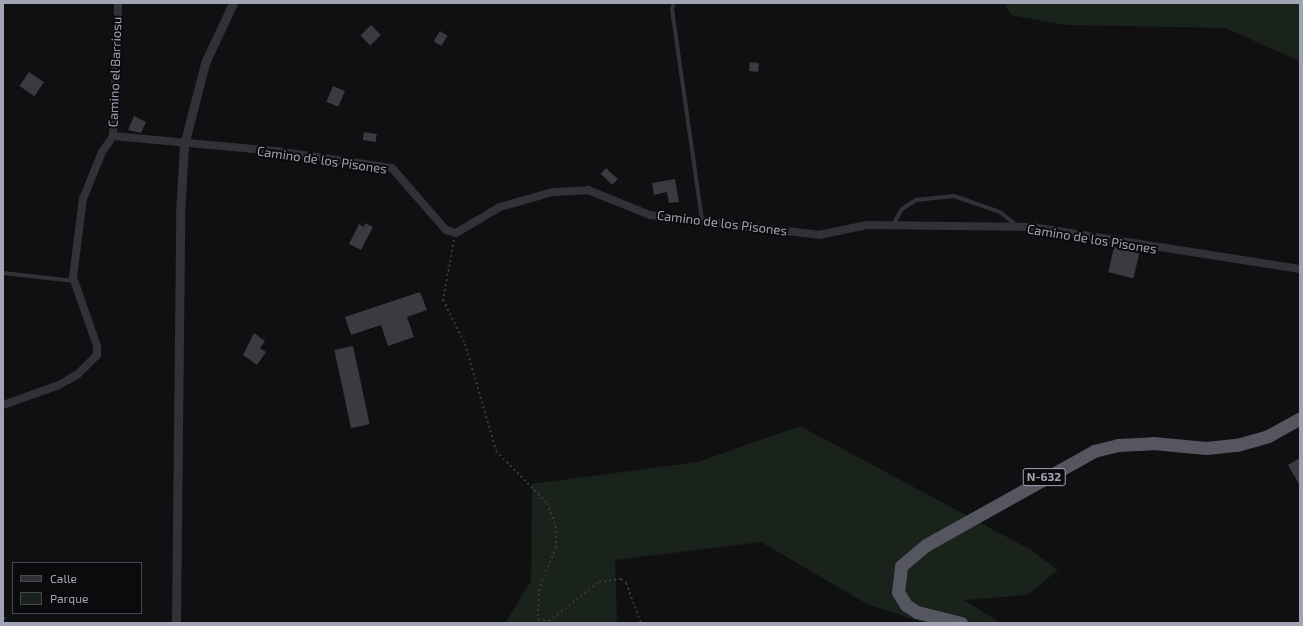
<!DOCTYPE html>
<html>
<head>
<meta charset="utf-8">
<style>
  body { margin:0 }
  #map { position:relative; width:1303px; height:626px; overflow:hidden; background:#101012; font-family:"Exo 2",sans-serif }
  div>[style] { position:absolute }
  .green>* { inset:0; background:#1a221c }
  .building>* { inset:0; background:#3a3a40; transform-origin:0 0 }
  .path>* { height:2px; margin-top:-1px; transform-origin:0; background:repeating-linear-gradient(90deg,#37383e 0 2px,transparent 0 5px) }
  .service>* { height:4px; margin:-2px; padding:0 2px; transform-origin:2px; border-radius:2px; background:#313137 }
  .minor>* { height:8px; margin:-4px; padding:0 4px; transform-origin:4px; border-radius:4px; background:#313137 }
  .tertiary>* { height:9px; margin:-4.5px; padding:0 4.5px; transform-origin:4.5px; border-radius:4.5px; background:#313137 }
  .trunk>* { height:13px; margin:-6.5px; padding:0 6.5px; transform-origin:6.5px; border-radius:6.5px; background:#55565f }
  span { translate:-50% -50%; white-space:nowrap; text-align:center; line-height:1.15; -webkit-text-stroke:4px #0b0b0d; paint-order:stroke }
  .shield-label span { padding:1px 3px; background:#0b0b0d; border:1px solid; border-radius:3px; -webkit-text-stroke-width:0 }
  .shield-label { font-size:12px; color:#a0a4b4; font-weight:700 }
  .street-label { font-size:13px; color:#a0a4b4 }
  .frame { position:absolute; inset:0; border:4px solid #a0a4b4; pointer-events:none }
  .legend { position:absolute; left:12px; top:562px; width:130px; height:52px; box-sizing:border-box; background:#0b0b0d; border:1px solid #474850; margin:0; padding:5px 7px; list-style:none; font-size:12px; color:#a0a4b4 }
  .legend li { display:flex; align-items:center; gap:8px; height:20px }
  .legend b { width:20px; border:1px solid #474850 }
</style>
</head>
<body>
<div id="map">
  <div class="green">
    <div style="clip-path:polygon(1005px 3px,1300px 3px,1300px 61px,1225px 28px,1067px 25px,1011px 15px)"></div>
    <div style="clip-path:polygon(800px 426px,1031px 550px,1058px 570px,1027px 595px,964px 600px,1001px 623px,925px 623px,867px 604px,761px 542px,615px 560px,617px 620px,614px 623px,505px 623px,531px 581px,532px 484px,698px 462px)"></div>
  </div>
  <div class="building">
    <div style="left:371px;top:25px;width:14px;height:15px;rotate:45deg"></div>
    <div style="left:440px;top:31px;width:9px;height:12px;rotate:32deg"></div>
    <div style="left:750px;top:62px;width:9px;height:9px;rotate:6deg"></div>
    <div style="left:29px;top:72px;width:18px;height:17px;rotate:34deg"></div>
    <div style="left:333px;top:86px;width:13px;height:17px;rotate:23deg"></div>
    <div style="clip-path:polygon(134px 116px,146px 122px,141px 133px,128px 130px)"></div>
    <div style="left:364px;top:132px;width:13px;height:8px;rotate:9deg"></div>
    <div style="left:606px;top:168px;width:16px;height:8px;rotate:43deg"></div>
    <div style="clip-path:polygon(675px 179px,679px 202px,669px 203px,667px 192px,654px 195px,652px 183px)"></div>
    <div style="clip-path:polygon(365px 223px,373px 227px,361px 250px,349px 244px,359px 224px,364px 227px)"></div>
    <div style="left:1114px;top:247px;width:26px;height:26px;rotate:13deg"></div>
    <div style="clip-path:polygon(420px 292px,427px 310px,407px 317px,414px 337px,388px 346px,381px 325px,351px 335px,345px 317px)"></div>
    <div style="clip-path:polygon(254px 333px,265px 341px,260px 348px,266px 352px,257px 365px,243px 355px)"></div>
    <div style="left:353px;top:346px;width:80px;height:19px;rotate:78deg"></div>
    <div style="clip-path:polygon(1300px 458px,1300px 486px,1288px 465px)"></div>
  </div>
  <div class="path">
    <div style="left:454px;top:240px;width:61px;rotate:100.4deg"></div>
    <div style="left:443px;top:300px;width:49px;rotate:63.4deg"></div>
    <div style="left:465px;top:344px;width:111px;rotate:73.8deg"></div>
    <div style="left:496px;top:451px;width:73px;rotate:45.6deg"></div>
    <div style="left:547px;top:503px;width:25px;rotate:69deg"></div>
    <div style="left:556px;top:526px;width:21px;rotate:90deg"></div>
    <div style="left:556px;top:547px;width:45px;rotate:112deg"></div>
    <div style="left:539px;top:589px;width:30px;rotate:92deg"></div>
    <div style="left:538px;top:619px;width:11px;rotate:10deg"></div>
    <div style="left:549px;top:621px;width:63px;rotate:-38deg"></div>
    <div style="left:599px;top:582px;width:22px;rotate:-8deg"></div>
    <div style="left:621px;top:579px;width:6px;rotate:39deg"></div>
    <div style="left:626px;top:583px;width:43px;rotate:69.4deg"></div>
    <div style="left:3px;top:612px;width:11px;rotate:75deg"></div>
  </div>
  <div class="service">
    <div style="left:674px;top:3px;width:6px;rotate:108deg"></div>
    <div style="left:672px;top:9px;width:214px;rotate:81.9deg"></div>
    <div style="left:893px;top:225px;width:18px;rotate:-61deg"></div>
    <div style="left:902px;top:209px;width:17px;rotate:-33deg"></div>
    <div style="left:916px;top:200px;width:38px;rotate:-6deg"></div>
    <div style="left:954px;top:196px;width:49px;rotate:19.2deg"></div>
    <div style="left:1000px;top:212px;width:22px;rotate:39deg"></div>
    <div style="left:3px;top:273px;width:71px;rotate:6.4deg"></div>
  </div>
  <div class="minor">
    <div style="left:113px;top:136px;width:164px;rotate:5.3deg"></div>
    <div style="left:276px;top:151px;width:117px;rotate:8.3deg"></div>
    <div style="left:392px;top:168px;width:82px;rotate:48.9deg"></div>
    <div style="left:446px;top:230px;width:10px;rotate:17deg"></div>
    <div style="left:456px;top:233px;width:51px;rotate:-30.6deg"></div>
    <div style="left:500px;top:207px;width:55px;rotate:-15.8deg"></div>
    <div style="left:553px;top:192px;width:35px;rotate:-3deg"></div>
    <div style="left:588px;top:190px;width:67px;rotate:22deg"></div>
    <div style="left:650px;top:215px;width:170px;rotate:6.7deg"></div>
    <div style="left:819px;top:235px;width:49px;rotate:-11.8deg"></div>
    <div style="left:867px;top:225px;width:165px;rotate:0.7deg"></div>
    <div style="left:1032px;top:227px;width:271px;rotate:8.9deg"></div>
    <div style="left:3px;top:405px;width:59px;rotate:-19.7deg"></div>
    <div style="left:59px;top:385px;width:22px;rotate:-30deg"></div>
    <div style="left:78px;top:374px;width:27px;rotate:-45deg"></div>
    <div style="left:97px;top:355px;width:9px;rotate:-90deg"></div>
    <div style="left:97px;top:346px;width:73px;rotate:-109.2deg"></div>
    <div style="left:73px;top:277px;width:79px;rotate:-82.7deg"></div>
    <div style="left:83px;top:199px;width:51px;rotate:-68deg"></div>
    <div style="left:102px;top:152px;width:19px;rotate:-55deg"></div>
    <div style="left:113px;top:136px;width:133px;rotate:-87.8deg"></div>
  </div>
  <div class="tertiary">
    <div style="left:176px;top:623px;width:409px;rotate:-89.4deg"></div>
    <div style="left:180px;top:214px;width:69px;rotate:-86.7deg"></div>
    <div style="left:184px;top:145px;width:85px;rotate:-75.6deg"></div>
    <div style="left:205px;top:63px;width:66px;rotate:-65deg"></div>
  </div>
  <div class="trunk">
    <div style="left:961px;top:623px;width:45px;rotate:-166deg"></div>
    <div style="left:917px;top:612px;width:13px;rotate:-148deg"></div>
    <div style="left:906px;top:605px;width:15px;rotate:-122deg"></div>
    <div style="left:898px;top:592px;width:26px;rotate:-83deg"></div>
    <div style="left:901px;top:566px;width:33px;rotate:-40deg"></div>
    <div style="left:926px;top:545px;width:193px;rotate:-29.2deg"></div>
    <div style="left:1094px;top:451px;width:25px;rotate:-14deg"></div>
    <div style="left:1118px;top:445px;width:35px;rotate:-3deg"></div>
    <div style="left:1153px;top:443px;width:53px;rotate:5.4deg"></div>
    <div style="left:1206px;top:448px;width:31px;rotate:-6deg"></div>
    <div style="left:1237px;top:445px;width:32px;rotate:-16deg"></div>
    <div style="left:1268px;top:436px;width:37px;rotate:-29deg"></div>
  </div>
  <div class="shield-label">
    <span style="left:1044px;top:477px">N-632</span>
  </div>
  <div class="street-label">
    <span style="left:115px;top:72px;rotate:-88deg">Camino el Barriosu</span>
    <span style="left:322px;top:160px;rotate:8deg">Camino de los Pisones</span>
    <span style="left:722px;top:223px;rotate:7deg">Camino de los Pisones</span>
    <span style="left:1092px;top:239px;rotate:9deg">Camino de los Pisones</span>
  </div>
  <div class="frame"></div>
  <ul class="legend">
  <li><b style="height:5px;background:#313137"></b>Calle</li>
  <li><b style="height:11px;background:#1a221c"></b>Parque</li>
  </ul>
</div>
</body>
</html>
